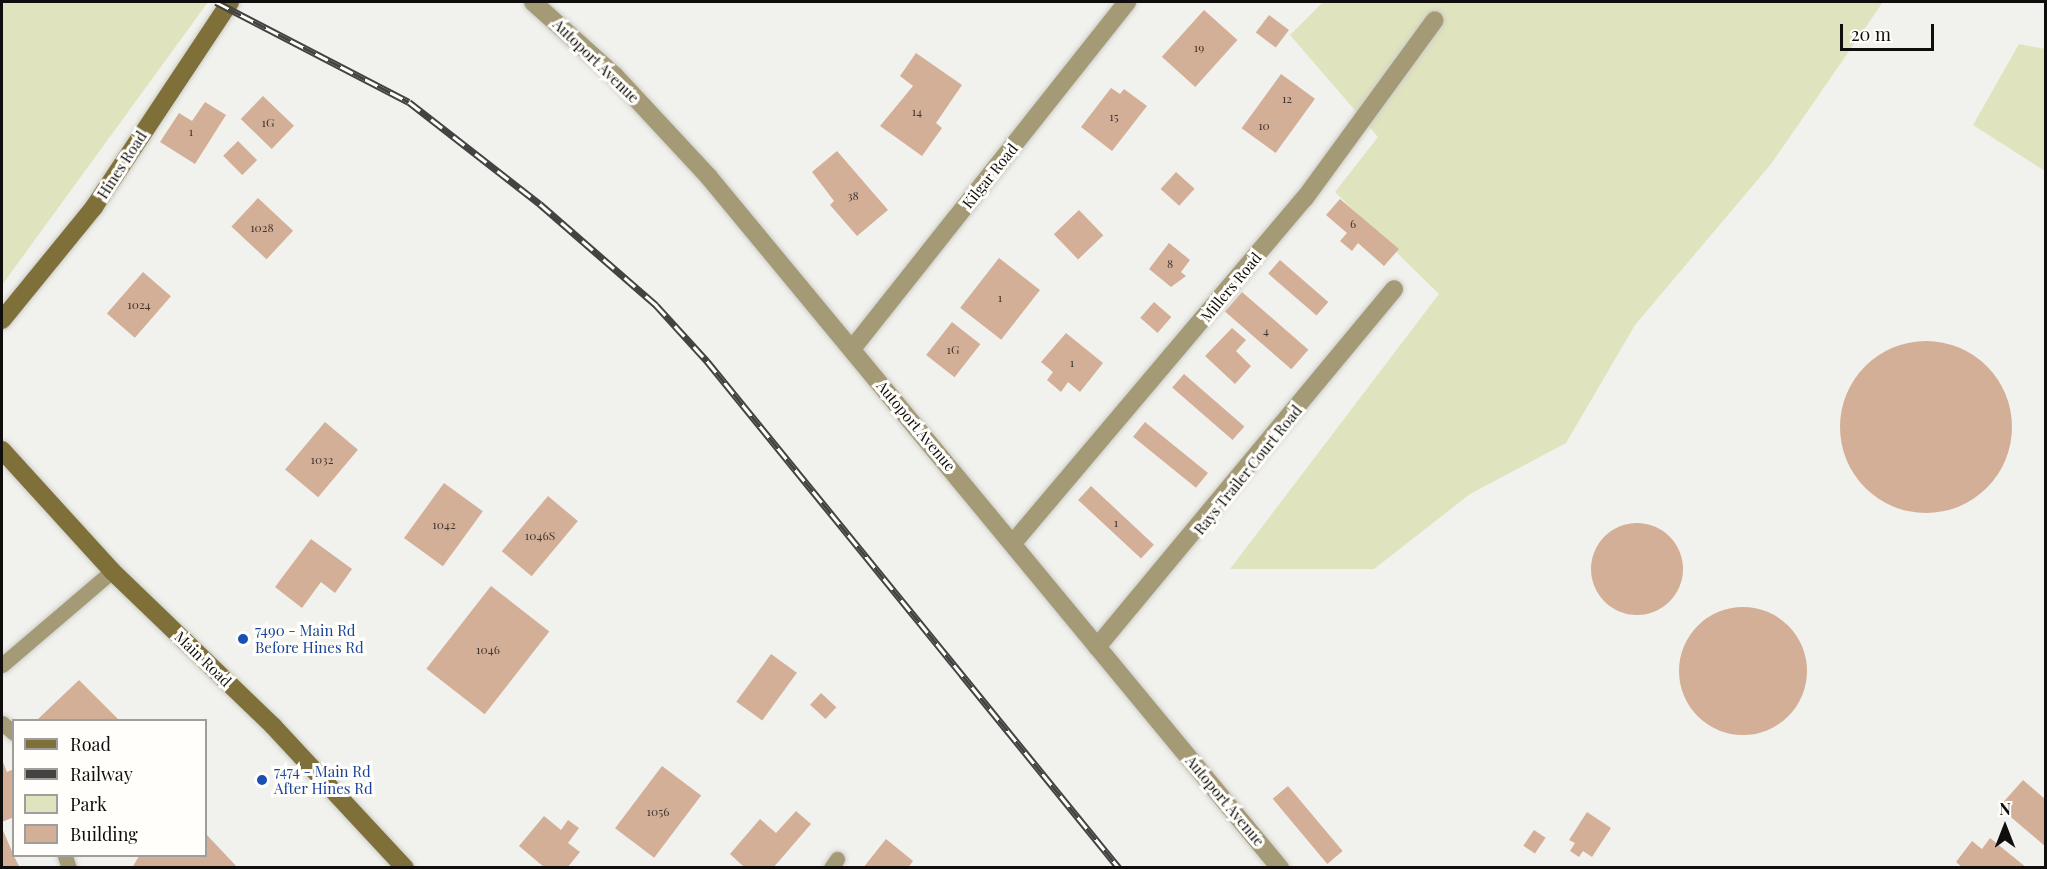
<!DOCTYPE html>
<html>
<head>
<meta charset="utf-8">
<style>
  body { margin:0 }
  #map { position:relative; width:2047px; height:869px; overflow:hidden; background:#f1f1ed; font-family:"Playfair Display",serif }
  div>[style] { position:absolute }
  .green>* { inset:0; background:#dfe4be }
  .building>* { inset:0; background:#d4af98; transform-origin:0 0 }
  .round { border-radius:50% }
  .roads { filter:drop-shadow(0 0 2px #cdcdc9) drop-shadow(0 0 2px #cdcdc9) }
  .lane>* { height:15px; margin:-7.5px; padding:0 7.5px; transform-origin:7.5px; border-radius:7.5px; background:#a49a76 }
  .street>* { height:18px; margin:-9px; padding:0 9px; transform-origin:9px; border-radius:9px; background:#a49a76 }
  .secondary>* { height:18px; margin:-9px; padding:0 9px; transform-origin:9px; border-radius:9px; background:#7f7039 }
  .rail>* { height:7px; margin-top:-3.5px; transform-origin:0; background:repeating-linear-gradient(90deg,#fffefa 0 14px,#444341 0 28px); box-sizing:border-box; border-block:2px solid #444341 }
  .dots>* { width:16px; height:16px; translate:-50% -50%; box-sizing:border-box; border:3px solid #fffefa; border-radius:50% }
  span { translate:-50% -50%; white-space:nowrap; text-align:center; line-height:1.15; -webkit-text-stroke:6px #fffefa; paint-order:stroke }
  .number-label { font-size:12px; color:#403630 }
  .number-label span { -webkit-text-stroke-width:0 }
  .street-label { font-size:15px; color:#0f0e0d }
  .transit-label { font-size:15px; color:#164399 }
  .left { translate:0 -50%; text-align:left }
  .frame { position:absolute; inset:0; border:3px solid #0f0e0d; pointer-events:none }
  .legend { position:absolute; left:12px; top:719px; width:195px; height:138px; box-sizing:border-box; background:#fffefa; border:2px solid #9f9e9b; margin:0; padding:8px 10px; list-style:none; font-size:18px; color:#0f0e0d }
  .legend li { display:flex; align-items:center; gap:12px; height:30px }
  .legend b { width:30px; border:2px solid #9f9e9b }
  .north { position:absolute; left:1975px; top:797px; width:60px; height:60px; -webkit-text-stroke:4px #fffefa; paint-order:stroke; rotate:0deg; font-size:16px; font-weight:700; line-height:24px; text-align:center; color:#0f0e0d }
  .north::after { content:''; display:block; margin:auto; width:21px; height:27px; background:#0f0e0d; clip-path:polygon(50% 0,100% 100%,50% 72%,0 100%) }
  .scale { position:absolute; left:1840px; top:24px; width:94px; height:27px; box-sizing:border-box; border:3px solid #0f0e0d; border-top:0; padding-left:8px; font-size:18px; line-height:21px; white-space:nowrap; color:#0f0e0d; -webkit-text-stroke:4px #fffefa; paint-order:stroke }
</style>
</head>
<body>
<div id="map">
  <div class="green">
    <div style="clip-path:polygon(2px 2px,208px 2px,2px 285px)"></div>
    <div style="clip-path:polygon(1323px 2px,1883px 2px,1771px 164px,1635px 325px,1566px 443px,1470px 494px,1374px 569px,1230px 569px,1439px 294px,1335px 192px,1378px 137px,1290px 35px)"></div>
    <div style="clip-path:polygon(2019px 44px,2045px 49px,2045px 171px,1973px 125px)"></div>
  </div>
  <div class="building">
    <div style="left:1204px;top:10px;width:45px;height:63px;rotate:42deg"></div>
    <div style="left:1269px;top:15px;width:25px;height:22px;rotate:37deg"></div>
    <div style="clip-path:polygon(916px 53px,962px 85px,936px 123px,942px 128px,922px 156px,880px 126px,913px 86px,900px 76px)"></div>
    <div style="left:1281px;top:74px;width:42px;height:67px;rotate:36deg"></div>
    <div style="clip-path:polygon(1111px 88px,1120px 94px,1124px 89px,1147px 106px,1112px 151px,1081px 127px)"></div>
    <div style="left:263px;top:96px;width:43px;height:32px;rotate:44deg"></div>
    <div style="clip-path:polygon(205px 102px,226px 115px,195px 164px,160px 142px,179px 113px,192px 121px)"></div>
    <div style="left:238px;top:141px;width:27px;height:21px;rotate:45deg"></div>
    <div style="clip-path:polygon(837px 151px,888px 210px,857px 236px,830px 205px,834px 201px,812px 172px)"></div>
    <div style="left:1176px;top:172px;width:25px;height:23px;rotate:42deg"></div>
    <div style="left:258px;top:198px;width:48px;height:39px;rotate:43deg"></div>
    <div style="clip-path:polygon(1340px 199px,1399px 249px,1384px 266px,1358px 243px,1352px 251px,1340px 241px,1347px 233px,1326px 215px)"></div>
    <div style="left:1079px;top:210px;width:35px;height:35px;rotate:46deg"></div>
    <div style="clip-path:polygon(1169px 243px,1190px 260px,1181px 272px,1186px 276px,1171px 287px,1149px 269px)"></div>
    <div style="left:999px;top:258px;width:52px;height:63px;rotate:38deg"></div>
    <div style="left:1280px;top:260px;width:64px;height:18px;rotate:41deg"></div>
    <div style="left:143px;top:272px;width:37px;height:55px;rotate:41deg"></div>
    <div style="left:1242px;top:292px;width:88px;height:26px;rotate:41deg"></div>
    <div style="left:1154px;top:302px;width:23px;height:21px;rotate:41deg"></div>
    <div style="left:952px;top:322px;width:36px;height:42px;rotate:38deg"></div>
    <div style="clip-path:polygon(1232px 328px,1246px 340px,1236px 351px,1251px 366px,1235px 384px,1205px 356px)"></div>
    <div style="clip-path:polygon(1066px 333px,1103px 363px,1080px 392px,1068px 382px,1061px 392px,1047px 380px,1053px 372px,1041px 362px)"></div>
    <div class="round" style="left:1840px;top:341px;width:172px;height:172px"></div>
    <div style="left:1184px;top:374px;width:80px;height:18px;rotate:41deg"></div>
    <div style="left:325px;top:422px;width:43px;height:62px;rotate:40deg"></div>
    <div style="left:1145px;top:422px;width:81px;height:19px;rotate:39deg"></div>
    <div style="left:444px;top:483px;width:48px;height:68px;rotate:36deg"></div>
    <div style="left:1091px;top:486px;width:86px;height:19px;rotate:43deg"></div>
    <div style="left:548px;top:496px;width:39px;height:72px;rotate:40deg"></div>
    <div class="round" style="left:1591px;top:523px;width:92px;height:92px"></div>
    <div style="clip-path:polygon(311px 539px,352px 569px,335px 593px,321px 582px,302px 608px,275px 587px)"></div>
    <div style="left:491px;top:586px;width:74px;height:105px;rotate:38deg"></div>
    <div class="round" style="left:1679px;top:607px;width:128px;height:128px"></div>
    <div style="left:771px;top:654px;width:32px;height:59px;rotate:36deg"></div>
    <div style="clip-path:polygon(79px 680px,119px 720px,37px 720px)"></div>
    <div style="left:821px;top:693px;width:21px;height:16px;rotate:43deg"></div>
    <div style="clip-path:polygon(2px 760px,7px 772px,14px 769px,14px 817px,2px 822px)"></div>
    <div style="left:662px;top:766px;width:49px;height:78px;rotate:37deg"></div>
    <div style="clip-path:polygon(2023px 780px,2046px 800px,2046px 847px,1999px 807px)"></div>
    <div style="left:1288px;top:786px;width:85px;height:20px;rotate:50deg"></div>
    <div style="clip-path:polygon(796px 811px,811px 824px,773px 868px,745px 868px,730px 854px,760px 819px,776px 833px)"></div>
    <div style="clip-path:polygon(1587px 812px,1611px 828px,1592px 857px,1583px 851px,1579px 857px,1570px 851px,1575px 843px,1569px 840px)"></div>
    <div style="clip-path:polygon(544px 816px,561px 830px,568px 820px,579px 828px,568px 843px,580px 852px,567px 868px,545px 868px,519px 846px)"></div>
    <div style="clip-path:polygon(2px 828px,14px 856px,20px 868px,2px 868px)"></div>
    <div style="left:1534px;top:830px;width:14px;height:19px;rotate:34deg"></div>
    <div style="clip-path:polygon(206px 834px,238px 868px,132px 868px,139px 856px,206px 856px)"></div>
    <div style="clip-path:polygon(1990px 838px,2027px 868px,1963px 868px,1956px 862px,1972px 841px,1982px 849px)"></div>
    <div style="clip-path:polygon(886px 839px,913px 861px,908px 868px,863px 868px)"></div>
  </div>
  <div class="roads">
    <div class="lane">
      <div style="left:2px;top:665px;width:145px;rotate:-40.5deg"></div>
      <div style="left:2px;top:723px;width:16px;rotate:40deg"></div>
      <div style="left:65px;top:856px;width:13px;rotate:72deg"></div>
      <div style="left:831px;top:868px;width:11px;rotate:-56deg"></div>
    </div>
    <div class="street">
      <div style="left:533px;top:2px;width:110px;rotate:42.1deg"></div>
      <div style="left:615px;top:76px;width:137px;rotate:47.1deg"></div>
      <div style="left:708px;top:176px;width:898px;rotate:50.42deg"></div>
      <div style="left:852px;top:349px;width:443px;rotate:-51.6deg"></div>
      <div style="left:1013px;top:543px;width:452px;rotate:-49.8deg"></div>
      <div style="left:1305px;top:198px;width:220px;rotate:-53.9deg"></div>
      <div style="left:1097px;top:647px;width:465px;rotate:-50.3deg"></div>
    </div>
    <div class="secondary">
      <div style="left:2px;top:320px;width:146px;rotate:-50.8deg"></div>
      <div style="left:94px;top:207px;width:246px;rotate:-56.4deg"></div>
      <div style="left:2px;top:450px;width:164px;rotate:47.7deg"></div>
      <div style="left:112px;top:571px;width:223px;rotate:43.9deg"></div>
      <div style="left:273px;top:726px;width:194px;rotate:47.1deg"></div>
    </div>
  </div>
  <div class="rail">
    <div style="left:216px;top:2px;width:217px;rotate:27.4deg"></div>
    <div style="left:409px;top:102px;width:166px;rotate:37.9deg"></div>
    <div style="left:540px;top:204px;width:154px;rotate:41deg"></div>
    <div style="left:656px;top:305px;width:76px;rotate:47.7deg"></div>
    <div style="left:707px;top:361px;width:653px;rotate:50.9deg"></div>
  </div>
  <div class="dots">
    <div style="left:243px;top:639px;background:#1a4fb4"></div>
    <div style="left:262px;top:780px;background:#1a4fb4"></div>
  </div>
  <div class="number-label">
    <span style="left:1199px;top:48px">19</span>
    <span style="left:1287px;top:99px">12</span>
    <span style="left:917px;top:112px">14</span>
    <span style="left:1114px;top:117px">15</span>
    <span style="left:268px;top:123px">1G</span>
    <span style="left:1264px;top:126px">10</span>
    <span style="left:191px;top:132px">1</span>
    <span style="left:853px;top:196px">38</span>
    <span style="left:1353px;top:224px">6</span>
    <span style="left:262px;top:228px">1028</span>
    <span style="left:1170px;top:264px">8</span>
    <span style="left:1000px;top:298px">1</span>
    <span style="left:139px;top:305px">1024</span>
    <span style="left:1266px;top:331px">4</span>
    <span style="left:953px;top:350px">1G</span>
    <span style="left:1072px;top:363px">1</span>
    <span style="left:322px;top:460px">1032</span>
    <span style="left:1116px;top:523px">1</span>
    <span style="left:444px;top:525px">1042</span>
    <span style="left:540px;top:536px">1046S</span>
    <span style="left:488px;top:650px">1046</span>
    <span style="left:658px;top:812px">1056</span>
  </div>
  <div class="street-label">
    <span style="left:596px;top:61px;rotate:44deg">Autoport Avenue</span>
    <span style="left:122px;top:165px;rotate:-57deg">Hines Road</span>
    <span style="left:990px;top:176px;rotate:-51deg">Kilgar Road</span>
    <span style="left:1231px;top:287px;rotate:-50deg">Millers Road</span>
    <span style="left:916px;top:426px;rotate:50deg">Autoport Avenue</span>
    <span style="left:1248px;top:470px;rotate:-51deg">Rays Trailer Court Road</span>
    <span style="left:203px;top:659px;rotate:44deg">Main Road</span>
    <span style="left:1225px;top:801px;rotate:50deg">Autoport Avenue</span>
  </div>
  <div class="transit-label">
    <span class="left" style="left:255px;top:639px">7490 - Main Rd<br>Before Hines Rd</span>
    <span class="left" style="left:274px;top:780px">7474 - Main Rd<br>After Hines Rd</span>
  </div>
  <div class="frame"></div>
  <ul class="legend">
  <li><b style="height:8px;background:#7f7039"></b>Road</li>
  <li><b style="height:8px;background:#444341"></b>Railway</li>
  <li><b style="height:16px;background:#dfe4be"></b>Park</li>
  <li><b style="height:16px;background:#d4af98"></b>Building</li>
  </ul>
  <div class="north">N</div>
  <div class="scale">20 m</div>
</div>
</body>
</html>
